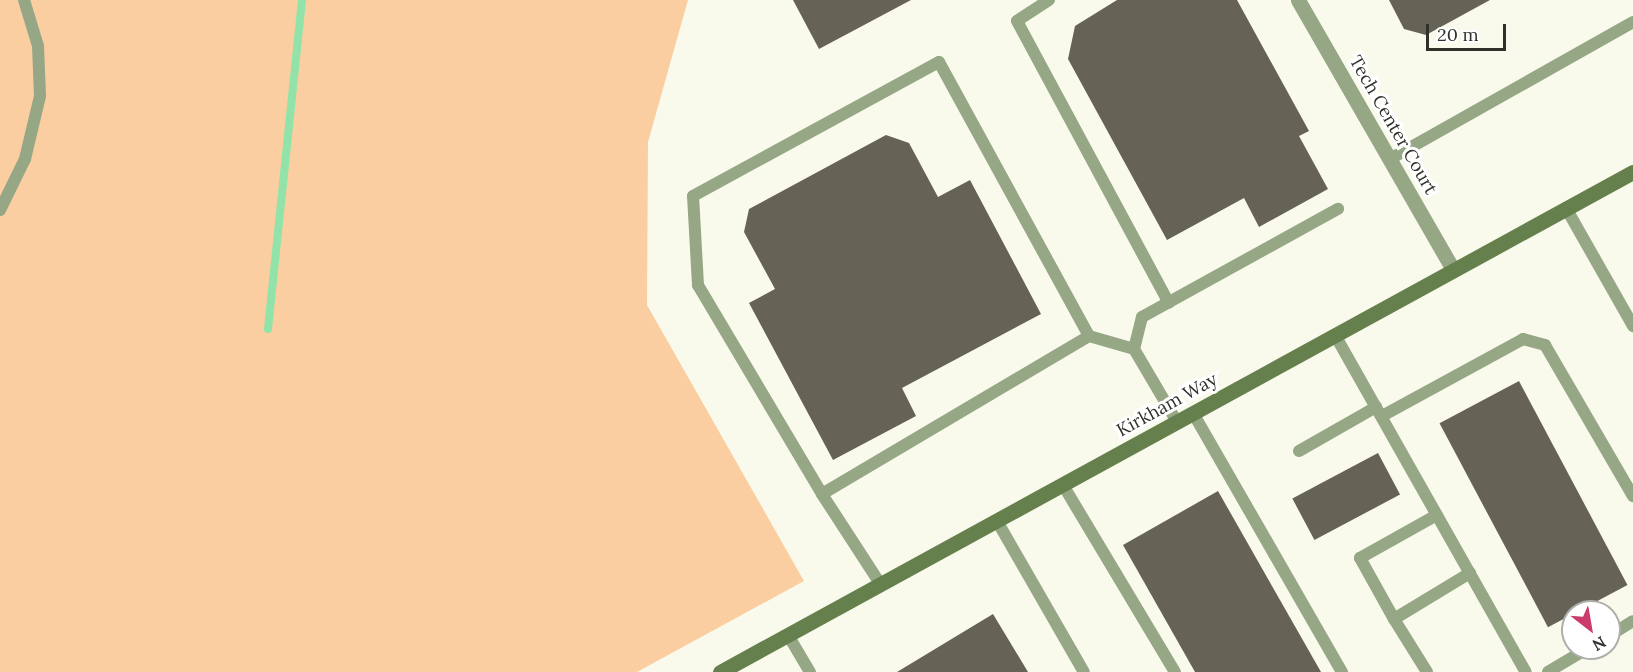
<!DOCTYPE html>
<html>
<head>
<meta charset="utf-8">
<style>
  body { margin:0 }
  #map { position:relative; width:1633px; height:672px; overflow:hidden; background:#f9faec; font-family:Lora,serif }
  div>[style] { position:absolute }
  .green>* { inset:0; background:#facea1 }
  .stream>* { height:8px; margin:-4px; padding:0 4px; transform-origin:4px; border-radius:4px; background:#92e3a9 }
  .building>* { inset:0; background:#666256; transform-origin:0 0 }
  .lane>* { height:12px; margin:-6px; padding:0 6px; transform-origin:6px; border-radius:6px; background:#95a785 }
  .street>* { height:15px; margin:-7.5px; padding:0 7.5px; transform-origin:7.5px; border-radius:7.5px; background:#95a785 }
  .secondary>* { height:15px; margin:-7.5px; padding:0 7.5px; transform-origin:7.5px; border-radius:7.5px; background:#657f4d }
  span { translate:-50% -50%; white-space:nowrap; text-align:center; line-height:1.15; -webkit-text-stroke:6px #fff; paint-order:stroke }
  .street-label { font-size:18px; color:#31312c }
  .north { position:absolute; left:1561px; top:600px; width:60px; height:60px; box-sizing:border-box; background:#fff; border:2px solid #adadab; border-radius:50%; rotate:149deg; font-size:16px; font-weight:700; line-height:24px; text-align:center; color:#31312c }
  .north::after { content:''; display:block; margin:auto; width:21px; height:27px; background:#c93c6d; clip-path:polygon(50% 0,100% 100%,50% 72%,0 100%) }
  .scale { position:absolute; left:1426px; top:24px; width:80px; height:27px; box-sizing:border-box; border:3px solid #31312c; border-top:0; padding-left:8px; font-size:18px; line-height:21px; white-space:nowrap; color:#31312c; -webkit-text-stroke:4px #fff; paint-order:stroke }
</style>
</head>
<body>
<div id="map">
  <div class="green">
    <div style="clip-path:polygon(0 0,688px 0,648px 142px,647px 305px,804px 581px,637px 672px,0 672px)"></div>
  </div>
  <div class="stream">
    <div style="left:268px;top:329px;width:331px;rotate:-84.1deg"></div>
  </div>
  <div class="building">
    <div style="clip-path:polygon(793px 0,911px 0,819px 49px)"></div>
    <div style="clip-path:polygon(1117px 0,1237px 0,1309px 131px,1299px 136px,1328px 189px,1259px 227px,1244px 198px,1167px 240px,1068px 59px,1075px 26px)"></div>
    <div style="clip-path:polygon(1389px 0,1490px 0,1426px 35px,1404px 29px)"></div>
    <div style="clip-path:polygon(886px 135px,909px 143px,938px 197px,970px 180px,1041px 314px,902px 388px,916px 416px,833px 460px,749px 303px,775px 289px,744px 232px,749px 209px)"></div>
    <div style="left:1519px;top:381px;width:231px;height:90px;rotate:62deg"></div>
    <div style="left:1378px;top:453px;width:47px;height:97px;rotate:62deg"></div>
    <div style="clip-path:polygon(1218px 491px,1321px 672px,1195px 672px,1123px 545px)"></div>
    <div style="clip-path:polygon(993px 614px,1028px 672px,897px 672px)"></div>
  </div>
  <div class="lane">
    <div style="left:1049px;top:0;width:38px;rotate:147deg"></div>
    <div style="left:1017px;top:21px;width:320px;rotate:61.7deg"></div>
    <div style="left:1390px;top:159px;width:279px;rotate:-29.4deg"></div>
    <div style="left:1566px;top:208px;width:136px;rotate:60.4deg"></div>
    <div style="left:0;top:210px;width:57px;rotate:-63.9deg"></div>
    <div style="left:25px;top:159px;width:65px;rotate:-76.6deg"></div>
    <div style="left:40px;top:96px;width:50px;rotate:-92.3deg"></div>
    <div style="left:38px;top:46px;width:48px;rotate:-106.9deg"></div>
    <div style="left:1335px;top:335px;width:387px;rotate:60.5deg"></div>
    <div style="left:1193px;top:413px;width:299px;rotate:60.1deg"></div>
    <div style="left:1382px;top:416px;width:161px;rotate:-28.6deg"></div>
    <div style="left:1523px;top:339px;width:23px;rotate:15deg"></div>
    <div style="left:1545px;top:345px;width:175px;rotate:59.8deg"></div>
    <div style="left:1177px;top:422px;width:85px;rotate:-120.5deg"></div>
    <div style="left:1134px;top:349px;width:33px;rotate:-76deg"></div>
    <div style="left:1142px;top:317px;width:224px;rotate:-28.9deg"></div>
    <div style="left:1299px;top:451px;width:89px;rotate:-29.7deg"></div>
    <div style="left:1063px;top:485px;width:218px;rotate:59.1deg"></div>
    <div style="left:822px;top:494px;width:243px;rotate:-120.7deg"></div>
    <div style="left:698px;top:285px;width:89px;rotate:-93.2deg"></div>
    <div style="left:693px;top:196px;width:280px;rotate:-28.6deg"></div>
    <div style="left:939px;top:62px;width:312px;rotate:61.3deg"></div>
    <div style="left:997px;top:521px;width:174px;rotate:60.1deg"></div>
    <div style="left:881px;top:585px;width:108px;rotate:-123deg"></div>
    <div style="left:822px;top:494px;width:310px;rotate:-30.6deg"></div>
    <div style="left:1089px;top:336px;width:47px;rotate:16.1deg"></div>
    <div style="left:1394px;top:619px;width:70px;rotate:-119.1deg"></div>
    <div style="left:1360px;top:558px;width:88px;rotate:-29.2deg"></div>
    <div style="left:788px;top:635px;width:43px;rotate:59.3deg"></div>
    <div style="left:1609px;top:636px;width:28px;rotate:-32deg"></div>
    <div style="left:1427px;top:672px;width:62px;rotate:-121.9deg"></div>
    <div style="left:1394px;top:619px;width:89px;rotate:-31.2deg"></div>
    <div style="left:1548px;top:672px;width:47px;rotate:-31deg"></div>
  </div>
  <div class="street">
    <div style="left:1298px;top:0;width:311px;rotate:60.1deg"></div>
  </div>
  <div class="secondary">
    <div style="left:720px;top:672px;width:1041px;rotate:-28.71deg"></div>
  </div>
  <div class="street-label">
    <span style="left:1393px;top:125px;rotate:60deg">Tech Center Court</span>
    <span style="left:1167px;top:405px;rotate:-29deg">Kirkham Way</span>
  </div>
  <div class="north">N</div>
  <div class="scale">20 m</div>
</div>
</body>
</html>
